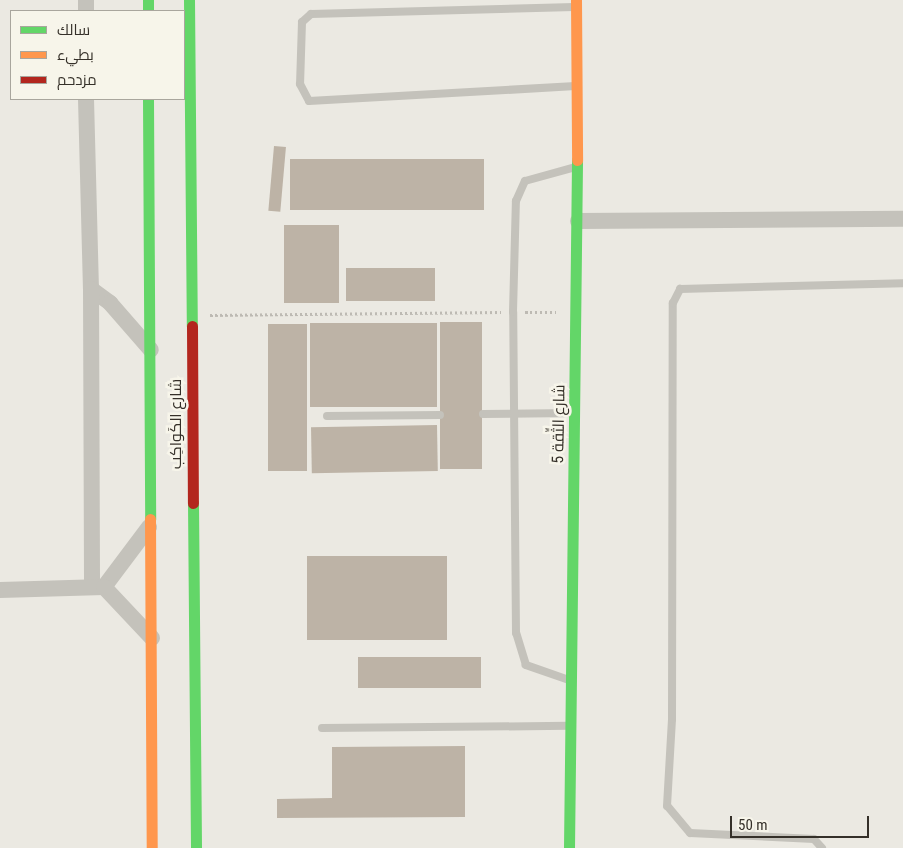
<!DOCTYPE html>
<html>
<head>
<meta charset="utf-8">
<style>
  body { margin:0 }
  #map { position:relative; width:903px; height:848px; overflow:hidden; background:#ebe9e2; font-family:"Roboto Condensed",Cairo,sans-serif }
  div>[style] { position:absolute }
  .building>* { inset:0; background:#bdb3a6; transform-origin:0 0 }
  .path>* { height:3px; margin-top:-1.5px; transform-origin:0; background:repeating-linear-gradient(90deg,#bdbab3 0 2.5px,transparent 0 5px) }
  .lane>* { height:8px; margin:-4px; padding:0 4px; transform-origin:4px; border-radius:4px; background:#c4c2bb }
  .street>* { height:16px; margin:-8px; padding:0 8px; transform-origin:8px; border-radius:8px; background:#c4c2bb }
  .fast>* { height:11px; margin:-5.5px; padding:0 5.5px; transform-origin:5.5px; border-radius:5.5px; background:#63d668 }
  .slow>* { height:11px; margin:-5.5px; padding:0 5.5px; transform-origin:5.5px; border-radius:5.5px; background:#ff974d }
  .jam>* { height:11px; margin:-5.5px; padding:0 5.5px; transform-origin:5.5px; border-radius:5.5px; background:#b3261e }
  span { translate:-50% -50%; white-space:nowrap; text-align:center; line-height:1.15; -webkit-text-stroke:5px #f7f5ea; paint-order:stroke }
  .street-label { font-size:16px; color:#353029 }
  .legend { position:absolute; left:10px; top:10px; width:175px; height:90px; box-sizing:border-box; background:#f7f5ea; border:1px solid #a9a69d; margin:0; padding:6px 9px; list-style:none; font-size:15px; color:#353029 }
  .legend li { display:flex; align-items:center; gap:10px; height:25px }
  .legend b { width:25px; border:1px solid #a9a69d }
  .scale { position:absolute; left:730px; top:816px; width:139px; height:22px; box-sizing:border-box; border:2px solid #353029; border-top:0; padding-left:6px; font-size:15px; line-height:18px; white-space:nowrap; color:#353029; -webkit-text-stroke:4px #f7f5ea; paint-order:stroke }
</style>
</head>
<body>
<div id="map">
  <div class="building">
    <div style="left:274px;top:146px;width:12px;height:65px;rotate:5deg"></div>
    <div style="left:290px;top:159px;width:194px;height:51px"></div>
    <div style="left:284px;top:225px;width:55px;height:78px"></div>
    <div style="left:346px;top:268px;width:89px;height:33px"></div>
    <div style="left:482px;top:322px;width:147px;height:42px;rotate:90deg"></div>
    <div style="left:437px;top:323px;width:84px;height:127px;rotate:90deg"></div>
    <div style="left:268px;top:324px;width:39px;height:147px"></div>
    <div style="left:437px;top:425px;width:46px;height:126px;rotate:89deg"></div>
    <div style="left:447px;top:556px;width:84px;height:140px;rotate:90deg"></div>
    <div style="left:481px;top:657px;width:31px;height:123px;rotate:90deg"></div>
    <div style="clip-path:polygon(465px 746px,465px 817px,277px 818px,277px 799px,332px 798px,332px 747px)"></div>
  </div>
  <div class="path">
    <div style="left:525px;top:312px;width:31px"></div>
    <div style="left:210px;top:315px;width:291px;rotate:-0.6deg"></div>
  </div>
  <div class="lane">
    <div style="left:574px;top:7px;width:263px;rotate:178.5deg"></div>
    <div style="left:311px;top:14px;width:12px;rotate:138deg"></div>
    <div style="left:302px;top:22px;width:62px;rotate:91.8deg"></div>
    <div style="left:300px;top:84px;width:19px;rotate:62deg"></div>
    <div style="left:309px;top:101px;width:267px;rotate:-3.2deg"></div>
    <div style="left:483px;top:414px;width:90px;rotate:-0.6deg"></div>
    <div style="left:327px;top:416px;width:113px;rotate:-0.5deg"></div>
    <div style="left:569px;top:680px;width:46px;rotate:-160.8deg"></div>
    <div style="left:526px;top:665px;width:34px;rotate:-107deg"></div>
    <div style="left:516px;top:633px;width:321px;rotate:-90.5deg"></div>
    <div style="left:513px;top:312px;width:111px;rotate:-88.5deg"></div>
    <div style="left:516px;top:201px;width:22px;rotate:-66deg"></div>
    <div style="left:525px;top:181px;width:53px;rotate:-15.4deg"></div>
    <div style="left:322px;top:728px;width:246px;rotate:-0.5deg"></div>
    <div style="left:822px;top:848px;width:12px;rotate:-132deg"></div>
    <div style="left:814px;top:839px;width:124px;rotate:-177.2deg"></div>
    <div style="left:690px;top:833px;width:35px;rotate:-130deg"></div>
    <div style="left:667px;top:806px;width:87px;rotate:-86.7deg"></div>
    <div style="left:672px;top:719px;width:416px;rotate:-89.9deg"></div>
    <div style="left:673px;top:303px;width:16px;rotate:-63deg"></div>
    <div style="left:680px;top:289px;width:223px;rotate:-1.5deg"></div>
  </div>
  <div class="street">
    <div style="left:86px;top:0;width:11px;rotate:90deg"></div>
    <div style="left:86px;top:99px;width:190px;rotate:88.5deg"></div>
    <div style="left:91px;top:289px;width:24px;rotate:36deg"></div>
    <div style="left:110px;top:303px;width:62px;rotate:48.9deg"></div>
    <div style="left:578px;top:221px;width:325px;rotate:-0.4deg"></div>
    <div style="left:91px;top:289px;width:298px;rotate:89.8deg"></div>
    <div style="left:104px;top:587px;width:75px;rotate:-53.1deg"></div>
    <div style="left:0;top:590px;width:104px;rotate:-1.7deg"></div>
    <div style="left:104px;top:587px;width:70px;rotate:46.7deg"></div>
  </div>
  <div class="fast">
    <div style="left:148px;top:0;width:11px;rotate:90deg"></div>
    <div style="left:189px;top:0;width:326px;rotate:89.5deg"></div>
    <div style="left:148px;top:99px;width:420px;rotate:89.7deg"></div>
    <div style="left:193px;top:503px;width:345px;rotate:89.5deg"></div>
    <div style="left:569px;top:848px;width:688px;rotate:-89.33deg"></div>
  </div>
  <div class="slow">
    <div style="left:576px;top:0;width:160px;rotate:89.6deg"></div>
    <div style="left:150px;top:519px;width:329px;rotate:89.7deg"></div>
  </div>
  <div class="jam">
    <div style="left:192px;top:326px;width:177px;rotate:89.7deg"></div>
  </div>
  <div class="street-label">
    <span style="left:176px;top:424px;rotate:-90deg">شارع الكَواكِب</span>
    <span style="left:559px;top:424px;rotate:-89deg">شارع الثِّقة 5</span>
  </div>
  <ul class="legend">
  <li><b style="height:6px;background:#63d668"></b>سالك</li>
  <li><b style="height:6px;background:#ff974d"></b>بطيء</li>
  <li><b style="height:6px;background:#b3261e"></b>مزدحم</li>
  </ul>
  <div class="scale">50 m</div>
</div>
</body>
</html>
